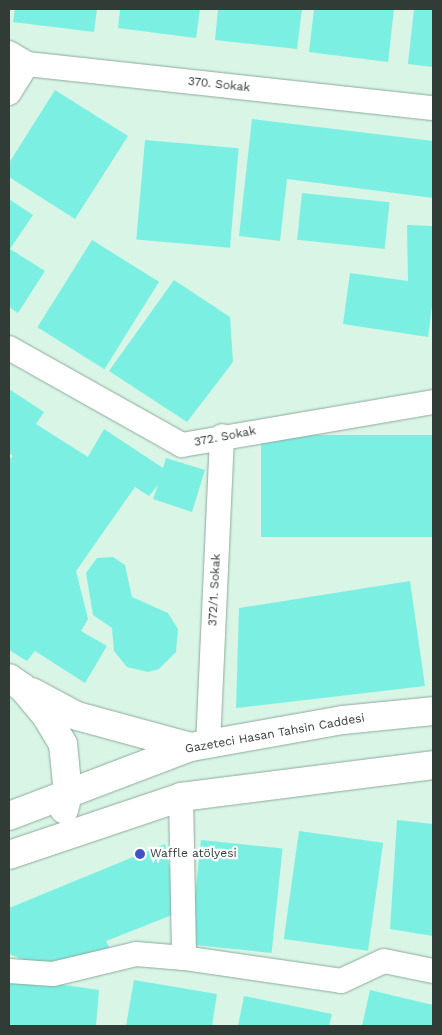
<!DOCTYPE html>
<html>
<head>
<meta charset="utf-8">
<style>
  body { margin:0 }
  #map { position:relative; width:442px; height:1035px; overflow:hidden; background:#d8f5e6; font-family:"Work Sans",sans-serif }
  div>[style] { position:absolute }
  .building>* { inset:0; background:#7bf0e2; transform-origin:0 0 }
  .roads { filter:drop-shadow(0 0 1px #8ea99b) drop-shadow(0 0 1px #8ea99b) }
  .street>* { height:24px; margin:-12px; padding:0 12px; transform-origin:12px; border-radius:12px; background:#fff }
  .secondary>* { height:28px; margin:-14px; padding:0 14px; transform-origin:14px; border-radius:14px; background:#fff }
  .dots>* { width:14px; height:14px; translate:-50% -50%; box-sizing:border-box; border:2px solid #fff; border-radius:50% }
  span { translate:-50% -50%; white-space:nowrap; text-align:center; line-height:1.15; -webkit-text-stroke:4.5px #fff; paint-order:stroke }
  .street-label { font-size:12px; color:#313c36 }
  .poi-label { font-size:12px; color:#313c36 }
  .left { translate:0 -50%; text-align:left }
  .frame { position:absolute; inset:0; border:10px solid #313c36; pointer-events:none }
</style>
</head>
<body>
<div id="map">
  <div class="building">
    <div style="clip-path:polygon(15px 9px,97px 9px,94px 32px,13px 22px)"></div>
    <div style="clip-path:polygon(120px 9px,200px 9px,196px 38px,118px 28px)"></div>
    <div style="clip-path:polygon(218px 9px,302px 9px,297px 49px,215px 40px)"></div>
    <div style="clip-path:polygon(314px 9px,394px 9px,388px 62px,309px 52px)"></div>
    <div style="clip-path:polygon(414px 9px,433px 9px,433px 67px,408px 64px)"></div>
    <div style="clip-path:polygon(55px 90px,128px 136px,75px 219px,9px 177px,9px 163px)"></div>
    <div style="clip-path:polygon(252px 119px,433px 141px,433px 198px,287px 179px,280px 241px,239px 236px)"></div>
    <div style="left:145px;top:140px;width:94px;height:100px;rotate:5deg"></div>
    <div style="left:302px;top:193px;width:88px;height:47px;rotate:6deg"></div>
    <div style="clip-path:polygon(9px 199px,33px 215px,10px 249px,45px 271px,18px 313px,9px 307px)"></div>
    <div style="clip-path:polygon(407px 225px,433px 226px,433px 299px,428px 337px,343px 324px,350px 273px,408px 281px)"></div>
    <div style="left:92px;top:240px;width:79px;height:103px;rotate:32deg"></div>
    <div style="clip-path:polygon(174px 280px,230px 317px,233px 362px,187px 422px,109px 371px)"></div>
    <div style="clip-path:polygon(9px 389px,44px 412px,36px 424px,88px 457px,104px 429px,163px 468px,166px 458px,205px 470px,192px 512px,153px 499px,158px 485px,149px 496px,135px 487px,76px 571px,88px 619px,81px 631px,107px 646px,85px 683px,35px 651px,27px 661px,9px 650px,9px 460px,13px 456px,9px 453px)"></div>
    <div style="left:433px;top:435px;width:102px;height:172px;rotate:90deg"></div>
    <div style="clip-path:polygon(113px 557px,125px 565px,132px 597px,168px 613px,178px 629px,176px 652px,159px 669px,148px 672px,127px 667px,114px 651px,112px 628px,93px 615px,86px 573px,97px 558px)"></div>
    <div style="clip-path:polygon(410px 581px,425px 686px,236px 708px,239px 608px)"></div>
    <div style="clip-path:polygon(397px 820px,433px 824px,433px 936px,390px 929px)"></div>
    <div style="left:299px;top:831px;width:85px;height:109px;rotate:8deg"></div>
    <div style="left:201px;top:840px;width:82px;height:105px;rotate:6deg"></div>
    <div style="clip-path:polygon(165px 844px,175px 896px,172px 915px,106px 941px,110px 949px,48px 969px,9px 954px,9px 908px)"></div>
    <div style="clip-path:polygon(9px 977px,99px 990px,96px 1026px,9px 1026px)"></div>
    <div style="clip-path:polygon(134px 980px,217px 994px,212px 1026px,126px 1026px)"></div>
    <div style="clip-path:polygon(370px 990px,433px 1005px,433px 1026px,362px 1026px)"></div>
    <div style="clip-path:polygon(244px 996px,332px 1014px,329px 1026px,238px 1026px)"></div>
  </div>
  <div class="roads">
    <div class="street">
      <div style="left:9px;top:53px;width:21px;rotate:31deg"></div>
      <div style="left:27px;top:64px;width:408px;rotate:6.2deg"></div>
      <div style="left:9px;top:93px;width:34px;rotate:-58deg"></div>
      <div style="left:9px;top:348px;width:198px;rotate:29.3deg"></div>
      <div style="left:182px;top:445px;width:255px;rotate:-9.7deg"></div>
      <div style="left:208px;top:745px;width:309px;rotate:-87.4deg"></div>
      <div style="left:181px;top:797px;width:161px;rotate:88.9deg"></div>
      <div style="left:184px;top:958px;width:159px;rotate:8.3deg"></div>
      <div style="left:341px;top:981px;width:47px;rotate:-24.9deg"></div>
      <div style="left:384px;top:961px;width:50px;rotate:11.5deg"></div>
      <div style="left:9px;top:971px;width:44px;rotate:3.9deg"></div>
      <div style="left:53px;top:974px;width:85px;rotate:-13.5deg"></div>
      <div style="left:136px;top:954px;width:48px;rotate:4.8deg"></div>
    </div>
    <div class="secondary">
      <div style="left:9px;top:678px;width:16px;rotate:35deg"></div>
      <div style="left:22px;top:687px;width:35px;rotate:50deg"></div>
      <div style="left:45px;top:714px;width:35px;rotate:59deg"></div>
      <div style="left:63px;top:744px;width:50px;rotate:84.3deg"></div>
      <div style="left:68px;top:794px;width:16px;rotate:104deg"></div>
      <div style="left:32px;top:692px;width:51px;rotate:28.1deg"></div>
      <div style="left:77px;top:716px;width:118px;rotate:15.2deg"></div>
      <div style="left:9px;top:816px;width:195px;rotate:-20.8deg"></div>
      <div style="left:191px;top:747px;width:154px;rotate:-10.1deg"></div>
      <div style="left:343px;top:720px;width:90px;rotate:-5.7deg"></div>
      <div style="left:9px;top:855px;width:182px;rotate:-18.6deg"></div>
      <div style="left:181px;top:797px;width:254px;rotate:-7.2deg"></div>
    </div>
  </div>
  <div class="dots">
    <div style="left:140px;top:854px;background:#4051c5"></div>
  </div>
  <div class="street-label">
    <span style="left:219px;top:85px;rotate:6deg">370. Sokak</span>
    <span style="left:225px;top:437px;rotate:-11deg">372. Sokak</span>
    <span style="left:215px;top:590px;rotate:-87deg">372/1. Sokak</span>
    <span style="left:275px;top:734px;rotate:-10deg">Gazeteci Hasan Tahsin Caddesi</span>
  </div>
  <div class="poi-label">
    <span class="left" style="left:150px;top:854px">Waffle atölyesi</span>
  </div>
  <div class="frame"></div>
</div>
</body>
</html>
